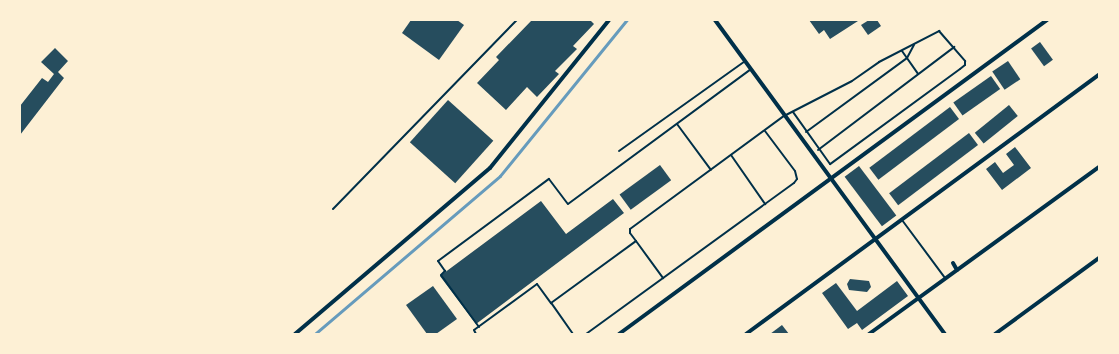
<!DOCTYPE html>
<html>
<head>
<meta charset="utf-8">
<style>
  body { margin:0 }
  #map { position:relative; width:1119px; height:354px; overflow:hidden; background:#fdf0d5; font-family:"Work Sans",sans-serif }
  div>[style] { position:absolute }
  .stream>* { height:2.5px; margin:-1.25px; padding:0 1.25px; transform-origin:1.25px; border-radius:1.25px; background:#669bbc }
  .building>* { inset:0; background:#264d5e; transform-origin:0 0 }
  .service>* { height:2px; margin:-1px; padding:0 1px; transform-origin:1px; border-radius:1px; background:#003049 }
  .minor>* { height:4px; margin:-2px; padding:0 2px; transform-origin:2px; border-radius:2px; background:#003049 }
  span { translate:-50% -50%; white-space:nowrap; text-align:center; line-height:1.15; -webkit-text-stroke:3px #fdf0d5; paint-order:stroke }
  .frame { position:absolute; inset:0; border:21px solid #fdf0d5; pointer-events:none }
</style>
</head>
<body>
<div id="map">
  <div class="stream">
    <div style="left:315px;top:334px;width:243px;rotate:-40.5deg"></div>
    <div style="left:500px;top:176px;width:201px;rotate:-50.9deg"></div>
  </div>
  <div class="building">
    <div style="clip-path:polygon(411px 20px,457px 20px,464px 25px,439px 60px,402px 33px)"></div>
    <div style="clip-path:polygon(532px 20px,590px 20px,594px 24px,573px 46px,577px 49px,555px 71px,559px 74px,537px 97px,527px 87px,506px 110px,477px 83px,499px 60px,496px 57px)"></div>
    <div style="clip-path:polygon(809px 20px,857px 20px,858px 21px,830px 39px,824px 30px,819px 34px)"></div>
    <div style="clip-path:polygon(869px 20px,877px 20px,881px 26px,868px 35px,861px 25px)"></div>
    <div style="left:1040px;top:42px;width:22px;height:11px;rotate:54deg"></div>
    <div style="clip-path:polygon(55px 48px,68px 61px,58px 72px,64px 78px,20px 135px,20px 106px,42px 78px,48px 82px,54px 74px,41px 62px)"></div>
    <div style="left:1008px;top:61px;width:22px;height:19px;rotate:56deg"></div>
    <div style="left:991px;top:76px;width:16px;height:46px;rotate:55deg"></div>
    <div style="left:448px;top:100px;width:61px;height:57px;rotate:42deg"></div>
    <div style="left:1009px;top:105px;width:14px;height:44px;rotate:51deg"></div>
    <div style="left:950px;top:107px;width:15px;height:101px;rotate:53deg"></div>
    <div style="left:969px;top:133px;width:15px;height:100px;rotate:53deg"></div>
    <div style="clip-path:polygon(1015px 147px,1031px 168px,1002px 190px,986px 169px,995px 162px,1003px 173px,1014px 165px,1006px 154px)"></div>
    <div style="left:660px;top:165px;width:19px;height:50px;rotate:54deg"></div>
    <div style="left:859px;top:166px;width:62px;height:18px;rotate:53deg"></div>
    <div style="clip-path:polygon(613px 199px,624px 213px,476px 324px,440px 276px,541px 201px,566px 234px)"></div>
    <div style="clip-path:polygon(850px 279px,869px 281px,871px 287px,867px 292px,849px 290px,847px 284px)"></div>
    <div style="clip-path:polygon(897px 281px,908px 296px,862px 330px,857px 323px,848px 329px,822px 293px,836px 283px,857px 311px)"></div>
    <div style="clip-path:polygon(433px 286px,457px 319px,436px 334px,427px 334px,406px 305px)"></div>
    <div style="clip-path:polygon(782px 325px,789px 334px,770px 334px)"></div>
  </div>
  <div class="service">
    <div style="left:902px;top:51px;width:28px;rotate:55deg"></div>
    <div style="left:677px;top:124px;width:57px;rotate:53.5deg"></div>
    <div style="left:806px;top:132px;width:125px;rotate:-36.2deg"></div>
    <div style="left:907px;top:58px;width:15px;rotate:-62deg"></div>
    <div style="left:818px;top:150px;width:171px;rotate:-37.1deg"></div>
    <div style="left:619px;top:151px;width:155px;rotate:-35.5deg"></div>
    <div style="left:731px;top:155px;width:60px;rotate:55.2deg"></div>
    <div style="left:333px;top:209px;width:264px;rotate:-45.8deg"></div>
    <div style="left:902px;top:220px;width:72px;rotate:53.4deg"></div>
    <div style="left:636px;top:241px;width:46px;rotate:53.9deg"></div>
    <div style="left:479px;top:327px;width:64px;rotate:-126.2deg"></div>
    <div style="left:441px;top:275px;width:6px;rotate:-45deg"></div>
    <div style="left:445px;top:271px;width:12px;rotate:-125deg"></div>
    <div style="left:438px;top:261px;width:138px;rotate:-36.5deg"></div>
    <div style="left:549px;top:179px;width:31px;rotate:53deg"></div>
    <div style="left:568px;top:204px;width:226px;rotate:-36.4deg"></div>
    <div style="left:476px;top:334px;width:4px;rotate:-117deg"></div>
    <div style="left:474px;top:330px;width:78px;rotate:-36.1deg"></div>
    <div style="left:537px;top:284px;width:24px;rotate:54deg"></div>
    <div style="left:573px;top:334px;width:38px;rotate:-125deg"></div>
    <div style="left:551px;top:303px;width:105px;rotate:-36.1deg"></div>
    <div style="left:636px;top:241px;width:10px;rotate:-127deg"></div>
    <div style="left:630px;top:233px;width:4px;rotate:-90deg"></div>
    <div style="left:630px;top:229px;width:191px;rotate:-36.3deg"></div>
    <div style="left:784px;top:116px;width:76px;rotate:-27.2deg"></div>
    <div style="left:852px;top:81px;width:33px;rotate:-35deg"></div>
    <div style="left:879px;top:62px;width:68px;rotate:-27.3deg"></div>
    <div style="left:939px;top:31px;width:40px;rotate:49deg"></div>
    <div style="left:965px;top:61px;width:4px;rotate:90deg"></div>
    <div style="left:965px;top:65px;width:6px;rotate:141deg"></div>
    <div style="left:960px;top:69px;width:161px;rotate:143.8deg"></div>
    <div style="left:830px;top:164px;width:64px;rotate:-125.4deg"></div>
    <div style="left:586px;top:334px;width:257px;rotate:-36deg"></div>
    <div style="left:794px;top:183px;width:5px;rotate:-53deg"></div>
    <div style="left:797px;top:179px;width:8px;rotate:-104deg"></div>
    <div style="left:795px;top:171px;width:50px;rotate:-126.9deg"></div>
  </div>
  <div class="minor">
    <div style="left:715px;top:20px;width:389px;rotate:53.8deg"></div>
    <div style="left:953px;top:263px;width:8px;rotate:60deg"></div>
    <div style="left:295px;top:334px;width:256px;rotate:-40.4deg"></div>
    <div style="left:490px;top:168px;width:190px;rotate:-51.2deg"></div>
    <div style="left:619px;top:334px;width:531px;rotate:-36.27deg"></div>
    <div style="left:746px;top:334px;width:438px;rotate:-36.3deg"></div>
    <div style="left:869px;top:334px;width:284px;rotate:-36deg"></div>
    <div style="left:995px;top:334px;width:129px;rotate:-36.2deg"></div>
  </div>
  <div class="frame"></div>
</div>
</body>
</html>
